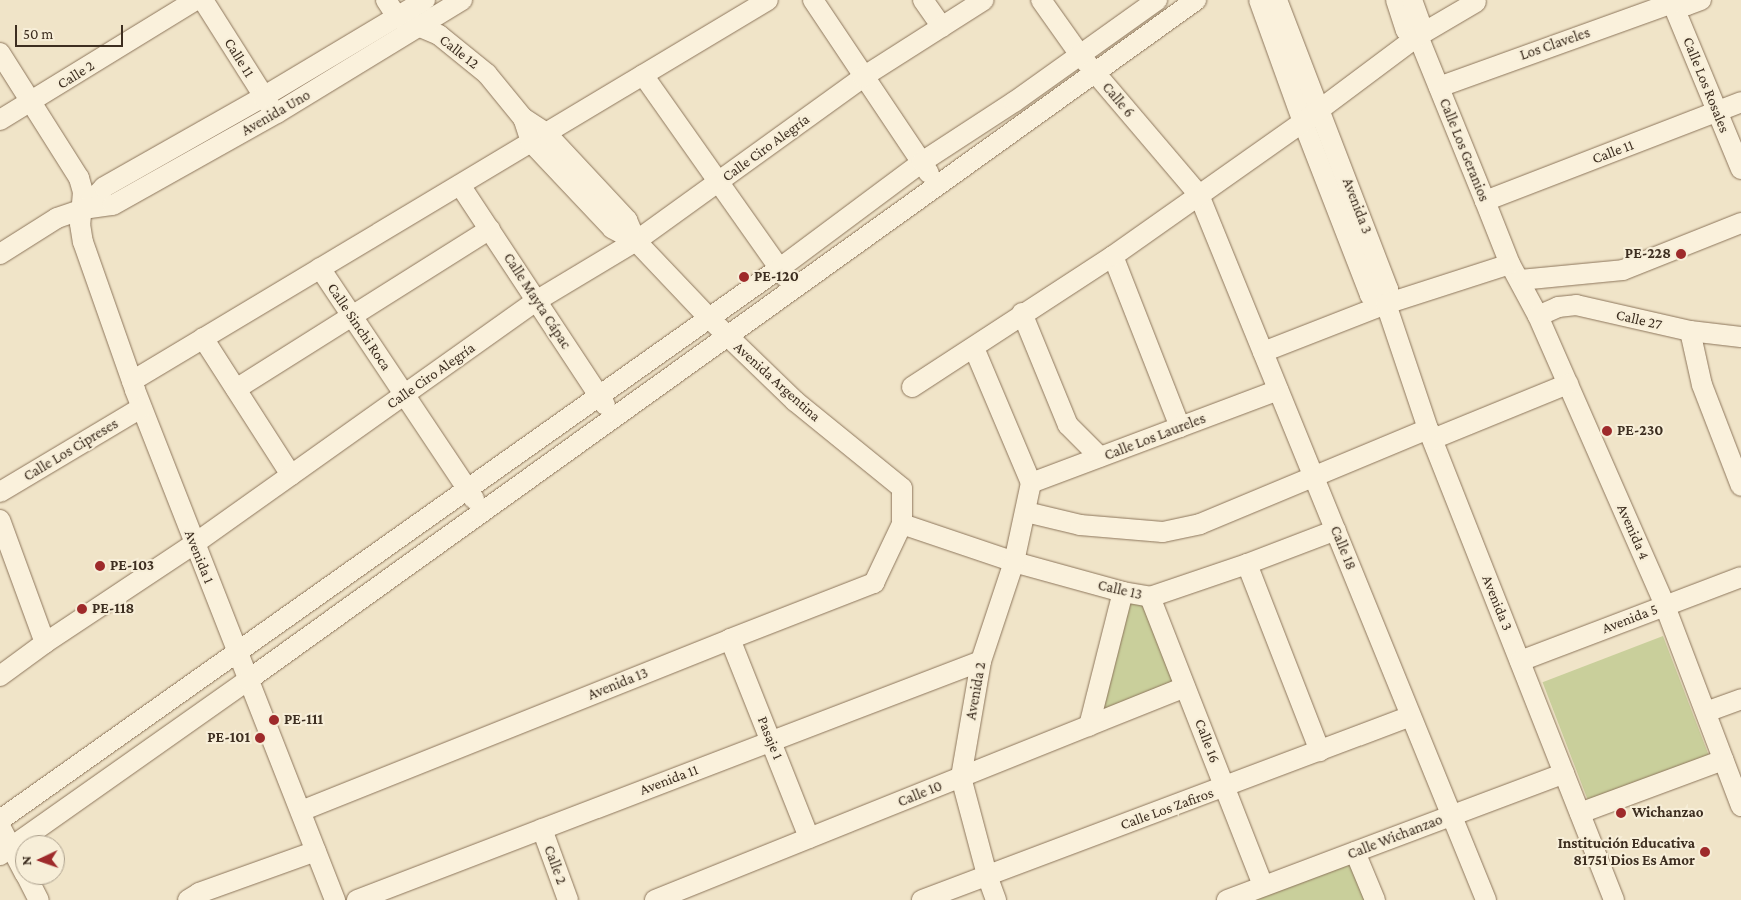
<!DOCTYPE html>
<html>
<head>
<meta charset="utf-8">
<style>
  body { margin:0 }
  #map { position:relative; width:1741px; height:900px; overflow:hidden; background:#f0e4c8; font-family:"Crimson Pro",serif }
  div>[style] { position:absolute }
  .green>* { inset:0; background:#c9cf9b; transform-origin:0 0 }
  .roads { filter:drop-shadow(0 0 1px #8d765c) drop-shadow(0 0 1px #8d765c) }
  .minor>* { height:20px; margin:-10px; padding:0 10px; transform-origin:10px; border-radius:10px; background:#faf1dc }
  .dots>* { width:14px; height:14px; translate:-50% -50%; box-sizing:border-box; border:2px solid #f7eed8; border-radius:50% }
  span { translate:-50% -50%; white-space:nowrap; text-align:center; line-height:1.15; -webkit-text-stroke:4px #f7eed8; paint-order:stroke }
  .street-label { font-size:15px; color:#3d2e20 }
  .poi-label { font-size:15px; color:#3d2e20; font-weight:700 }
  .right { translate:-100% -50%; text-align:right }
  .left { translate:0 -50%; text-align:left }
  .north { position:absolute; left:15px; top:835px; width:50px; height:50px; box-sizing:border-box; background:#f7eed8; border:1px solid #ada18e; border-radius:50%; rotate:267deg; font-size:14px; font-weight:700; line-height:20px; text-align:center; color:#3d2e20 }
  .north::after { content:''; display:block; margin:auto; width:18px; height:22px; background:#9e2a2b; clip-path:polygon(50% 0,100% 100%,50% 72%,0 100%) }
  .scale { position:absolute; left:15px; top:25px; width:108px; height:22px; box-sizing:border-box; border:2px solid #3d2e20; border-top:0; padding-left:6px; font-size:15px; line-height:18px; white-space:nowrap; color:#3d2e20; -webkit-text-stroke:4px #f7eed8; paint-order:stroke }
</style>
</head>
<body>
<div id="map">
  <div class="green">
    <div style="clip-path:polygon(1123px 592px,1150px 597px,1185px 687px,1089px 726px)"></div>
    <div style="left:1663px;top:636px;width:132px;height:129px;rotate:69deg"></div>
    <div style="clip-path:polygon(1350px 860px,1365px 900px,1242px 900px)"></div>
  </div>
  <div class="roads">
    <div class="minor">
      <div style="left:203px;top:0;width:125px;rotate:57.7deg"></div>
      <div style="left:386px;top:0;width:20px;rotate:57deg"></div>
      <div style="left:397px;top:17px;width:46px;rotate:23.2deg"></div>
      <div style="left:439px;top:35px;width:62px;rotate:39.1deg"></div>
      <div style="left:487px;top:74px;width:57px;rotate:50.7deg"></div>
      <div style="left:523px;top:118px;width:27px;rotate:33deg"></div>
      <div style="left:546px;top:133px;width:119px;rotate:47deg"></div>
      <div style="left:627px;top:220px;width:23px;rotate:67deg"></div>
      <div style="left:813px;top:0;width:208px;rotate:56.2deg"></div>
      <div style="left:923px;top:0;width:33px;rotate:55deg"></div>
      <div style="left:1041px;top:0;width:67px;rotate:54.7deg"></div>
      <div style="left:1080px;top:55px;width:184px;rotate:49.6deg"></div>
      <div style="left:1199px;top:195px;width:761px;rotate:67.85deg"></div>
      <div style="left:1259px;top:0;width:130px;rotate:70.2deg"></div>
      <div style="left:1303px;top:122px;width:186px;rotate:68.8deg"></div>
      <div style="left:1370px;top:295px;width:18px;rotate:29deg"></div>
      <div style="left:1277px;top:0;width:310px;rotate:69deg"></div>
      <div style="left:1388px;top:289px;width:15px;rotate:98deg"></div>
      <div style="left:1386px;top:304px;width:132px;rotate:71.4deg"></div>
      <div style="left:1428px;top:429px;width:506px;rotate:68.45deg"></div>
      <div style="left:1396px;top:0;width:32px;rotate:72deg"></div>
      <div style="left:1406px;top:30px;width:13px;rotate:27deg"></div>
      <div style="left:1412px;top:0;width:27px;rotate:70deg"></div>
      <div style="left:1421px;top:25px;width:11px;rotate:105deg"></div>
      <div style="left:1418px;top:36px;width:178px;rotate:67.9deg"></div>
      <div style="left:1485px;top:201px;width:68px;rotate:68.4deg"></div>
      <div style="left:1510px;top:264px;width:59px;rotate:61.7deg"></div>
      <div style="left:1538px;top:316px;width:317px;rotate:66.3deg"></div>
      <div style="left:1665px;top:606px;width:214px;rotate:69.2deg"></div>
      <div style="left:1671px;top:0;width:183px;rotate:67.5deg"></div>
      <div style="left:1672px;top:3px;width:15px;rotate:8deg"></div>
      <div style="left:1687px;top:5px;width:15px;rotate:-20deg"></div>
      <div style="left:0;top:53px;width:148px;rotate:57.7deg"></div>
      <div style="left:79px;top:178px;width:15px;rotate:74deg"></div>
      <div style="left:83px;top:192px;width:32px;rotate:95deg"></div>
      <div style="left:80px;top:224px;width:18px;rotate:81deg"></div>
      <div style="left:83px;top:242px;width:157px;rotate:70.6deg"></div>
      <div style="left:135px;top:390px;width:548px;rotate:68.59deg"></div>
      <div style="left:643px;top:75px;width:248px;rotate:54.8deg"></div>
      <div style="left:1439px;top:87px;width:248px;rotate:-19.8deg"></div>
      <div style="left:1672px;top:3px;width:4px;rotate:-45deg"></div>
      <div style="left:0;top:120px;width:230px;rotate:-31.5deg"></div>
      <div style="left:460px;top:185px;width:263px;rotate:56.6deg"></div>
      <div style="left:1485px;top:201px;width:274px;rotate:-21.1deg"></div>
      <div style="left:83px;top:209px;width:30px;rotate:-46deg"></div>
      <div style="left:104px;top:187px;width:183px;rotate:-29.5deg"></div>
      <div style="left:263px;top:97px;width:189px;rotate:-30.9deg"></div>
      <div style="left:0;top:254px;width:67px;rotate:-32.3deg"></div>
      <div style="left:57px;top:218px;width:28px;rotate:-19deg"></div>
      <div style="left:83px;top:209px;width:30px;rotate:-8deg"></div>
      <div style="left:113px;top:205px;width:188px;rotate:-29.3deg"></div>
      <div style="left:277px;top:113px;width:217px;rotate:-31.4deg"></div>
      <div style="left:1113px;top:256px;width:184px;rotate:68.6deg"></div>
      <div style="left:320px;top:268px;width:278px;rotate:56.3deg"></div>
      <div style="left:1520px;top:280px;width:103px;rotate:-5.5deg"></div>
      <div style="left:1623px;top:270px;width:127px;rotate:-21.7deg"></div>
      <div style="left:1022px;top:313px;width:121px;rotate:67.7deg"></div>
      <div style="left:1068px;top:425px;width:45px;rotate:45deg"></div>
      <div style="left:1538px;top:316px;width:22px;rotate:-24deg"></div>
      <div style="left:1558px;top:307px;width:18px;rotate:-6deg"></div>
      <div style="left:1576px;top:305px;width:117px;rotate:12.8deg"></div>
      <div style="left:1690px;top:331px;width:51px;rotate:6.7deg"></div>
      <div style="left:1690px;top:331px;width:55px;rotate:77.5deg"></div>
      <div style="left:1702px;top:385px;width:108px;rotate:68.9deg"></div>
      <div style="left:203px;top:338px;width:163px;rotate:57.3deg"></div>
      <div style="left:974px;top:348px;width:147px;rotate:67.1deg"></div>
      <div style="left:1263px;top:352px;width:132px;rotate:-21.3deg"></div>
      <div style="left:1386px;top:304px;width:130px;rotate:-17.9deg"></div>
      <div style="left:132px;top:381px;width:741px;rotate:-30.92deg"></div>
      <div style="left:912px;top:387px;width:240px;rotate:-33.1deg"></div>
      <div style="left:1113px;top:256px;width:232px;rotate:-35.2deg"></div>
      <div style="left:1303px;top:122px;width:144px;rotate:-36.8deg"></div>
      <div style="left:1418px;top:36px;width:67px;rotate:-30.4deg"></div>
      <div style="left:236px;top:389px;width:300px;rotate:-32.2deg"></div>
      <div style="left:1433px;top:439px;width:146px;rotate:-22.2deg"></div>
      <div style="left:1031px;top:483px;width:264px;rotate:-20.6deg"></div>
      <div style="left:0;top:492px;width:164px;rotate:-30.8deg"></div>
      <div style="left:1026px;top:512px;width:56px;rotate:13.5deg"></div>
      <div style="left:1080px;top:525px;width:83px;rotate:4.8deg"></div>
      <div style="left:1163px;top:532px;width:38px;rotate:-12deg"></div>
      <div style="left:1200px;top:524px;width:247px;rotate:-22.6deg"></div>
      <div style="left:0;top:520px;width:131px;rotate:69.9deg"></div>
      <div style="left:902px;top:524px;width:118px;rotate:18.7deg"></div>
      <div style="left:1014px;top:562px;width:113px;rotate:15.4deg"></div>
      <div style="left:1123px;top:592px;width:27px;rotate:10deg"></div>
      <div style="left:1150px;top:597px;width:102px;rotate:-18.8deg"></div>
      <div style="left:1247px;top:564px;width:95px;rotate:-20.9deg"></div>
      <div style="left:1247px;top:564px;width:201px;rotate:68.7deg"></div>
      <div style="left:1150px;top:597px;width:310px;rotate:68.6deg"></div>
      <div style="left:730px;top:639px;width:214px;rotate:68.3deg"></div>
      <div style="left:1520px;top:661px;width:236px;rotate:-20.8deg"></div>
      <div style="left:0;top:676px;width:56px;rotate:-36.3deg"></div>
      <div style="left:45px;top:643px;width:179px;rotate:-33.6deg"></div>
      <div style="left:194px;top:544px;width:420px;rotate:-35.4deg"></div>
      <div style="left:536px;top:301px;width:117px;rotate:-31deg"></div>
      <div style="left:636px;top:241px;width:280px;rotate:-35.8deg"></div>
      <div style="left:863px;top:77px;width:143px;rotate:-32.5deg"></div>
      <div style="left:1706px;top:712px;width:37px;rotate:-20deg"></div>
      <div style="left:1089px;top:726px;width:138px;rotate:-75.8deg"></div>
      <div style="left:301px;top:811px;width:462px;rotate:-21.8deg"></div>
      <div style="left:730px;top:639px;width:155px;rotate:-21.3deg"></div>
      <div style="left:874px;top:583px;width:65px;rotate:-64.6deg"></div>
      <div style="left:902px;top:524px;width:36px;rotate:-90deg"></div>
      <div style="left:902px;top:488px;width:138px;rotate:-140.9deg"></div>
      <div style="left:795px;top:401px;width:120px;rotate:-136deg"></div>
      <div style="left:709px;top:318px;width:106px;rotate:-133.5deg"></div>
      <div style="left:636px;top:241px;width:27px;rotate:-152deg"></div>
      <div style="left:612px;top:228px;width:118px;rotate:-133.3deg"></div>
      <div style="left:531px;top:142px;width:25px;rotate:-108deg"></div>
      <div style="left:1580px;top:813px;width:153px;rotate:-20.3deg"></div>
      <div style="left:0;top:820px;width:956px;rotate:-35.29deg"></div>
      <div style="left:780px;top:268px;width:177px;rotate:-36.7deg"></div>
      <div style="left:922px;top:162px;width:110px;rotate:-33.1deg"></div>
      <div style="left:1014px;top:102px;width:176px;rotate:-35.5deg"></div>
      <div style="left:0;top:826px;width:54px;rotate:62.5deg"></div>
      <div style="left:542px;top:829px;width:76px;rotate:69.9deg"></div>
      <div style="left:1355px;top:852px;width:52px;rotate:67.4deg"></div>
      <div style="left:0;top:855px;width:304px;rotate:-35.2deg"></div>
      <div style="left:248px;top:680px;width:1167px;rotate:-35.65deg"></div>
      <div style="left:26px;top:875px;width:28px;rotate:63deg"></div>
      <div style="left:188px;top:900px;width:13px;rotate:-32deg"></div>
      <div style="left:199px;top:893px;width:124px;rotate:-19.7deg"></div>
      <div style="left:357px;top:900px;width:668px;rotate:-20.96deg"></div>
      <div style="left:655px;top:900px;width:571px;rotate:-21.89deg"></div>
      <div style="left:922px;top:900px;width:522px;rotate:-20.62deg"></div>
      <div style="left:996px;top:900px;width:27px;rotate:-110deg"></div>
      <div style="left:987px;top:875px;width:101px;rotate:-104.9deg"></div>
      <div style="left:961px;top:777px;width:118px;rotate:-80.2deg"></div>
      <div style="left:981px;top:661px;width:104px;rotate:-71.6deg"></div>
      <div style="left:1014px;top:562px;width:81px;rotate:-77.9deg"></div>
      <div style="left:1227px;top:900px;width:360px;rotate:-20.6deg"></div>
    </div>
  </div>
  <div class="dots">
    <div style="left:1681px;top:254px;background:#9e2a2b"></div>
    <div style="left:744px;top:277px;background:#9e2a2b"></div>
    <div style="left:1607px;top:431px;background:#9e2a2b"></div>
    <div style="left:100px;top:566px;background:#9e2a2b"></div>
    <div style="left:82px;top:609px;background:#9e2a2b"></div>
    <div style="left:274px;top:720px;background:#9e2a2b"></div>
    <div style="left:260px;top:738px;background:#9e2a2b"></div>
    <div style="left:1621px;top:813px;background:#9e2a2b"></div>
    <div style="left:1705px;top:852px;background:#9e2a2b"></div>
  </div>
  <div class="street-label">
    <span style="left:1555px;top:44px;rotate:-19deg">Los Claveles</span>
    <span style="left:459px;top:52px;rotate:38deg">Calle 12</span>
    <span style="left:239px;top:58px;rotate:58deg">Calle 11</span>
    <span style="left:76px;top:75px;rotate:-32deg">Calle 2</span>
    <span style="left:1706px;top:85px;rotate:68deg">Calle Los Rosales</span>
    <span style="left:1118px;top:100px;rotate:50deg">Calle 6</span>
    <span style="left:276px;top:113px;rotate:-30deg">Avenida Uno</span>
    <span style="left:766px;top:148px;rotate:-36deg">Calle Ciro Alegría</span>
    <span style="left:1464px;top:150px;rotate:68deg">Calle Los Geranios</span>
    <span style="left:1613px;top:152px;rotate:-21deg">Calle 11</span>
    <span style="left:1357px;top:206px;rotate:69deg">Avenida 3</span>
    <span style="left:537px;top:301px;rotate:57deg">Calle Mayta Cápac</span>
    <span style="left:1639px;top:320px;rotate:13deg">Calle 27</span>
    <span style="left:359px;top:327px;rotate:56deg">Calle Sinchi Roca</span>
    <span style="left:431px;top:376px;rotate:-35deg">Calle Ciro Alegría</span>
    <span style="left:777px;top:382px;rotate:42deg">Avenida Argentina</span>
    <span style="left:1155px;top:437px;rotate:-21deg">Calle Los Laureles</span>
    <span style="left:71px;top:450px;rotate:-31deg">Calle Los Cipreses</span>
    <span style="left:1633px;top:532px;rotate:66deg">Avenida 4</span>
    <span style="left:1343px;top:548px;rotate:68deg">Calle 18</span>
    <span style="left:199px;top:557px;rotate:68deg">Avenida 1</span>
    <span style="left:1120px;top:590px;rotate:13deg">Calle 13</span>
    <span style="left:1497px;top:603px;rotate:68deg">Avenida 3</span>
    <span style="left:1630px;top:619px;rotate:-21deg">Avenida 5</span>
    <span style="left:618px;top:684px;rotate:-22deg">Avenida 13</span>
    <span style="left:976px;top:691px;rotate:-80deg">Avenida 2</span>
    <span style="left:770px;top:738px;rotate:68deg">Pasaje 1</span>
    <span style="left:1207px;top:741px;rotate:69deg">Calle 16</span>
    <span style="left:669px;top:780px;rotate:-21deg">Avenida 11</span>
    <span style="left:920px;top:794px;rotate:-22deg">Calle 10</span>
    <span style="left:1167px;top:809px;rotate:-20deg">Calle Los Zafiros</span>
    <span style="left:1395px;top:837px;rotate:-21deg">Calle Wichanzao</span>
    <span style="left:555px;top:865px;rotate:70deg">Calle 2</span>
  </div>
  <div class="poi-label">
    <span class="right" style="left:1671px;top:254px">PE-228</span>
    <span class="left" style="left:754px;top:277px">PE-120</span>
    <span class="left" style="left:1617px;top:431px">PE-230</span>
    <span class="left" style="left:110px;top:566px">PE-103</span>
    <span class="left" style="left:92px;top:609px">PE-118</span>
    <span class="left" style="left:284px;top:720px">PE-111</span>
    <span class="right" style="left:250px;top:738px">PE-101</span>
    <span class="left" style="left:1632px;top:813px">Wichanzao</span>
    <span class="right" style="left:1695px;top:852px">Institución Educativa<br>81751 Dios Es Amor</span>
  </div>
  <div class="north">N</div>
  <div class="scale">50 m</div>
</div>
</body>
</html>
